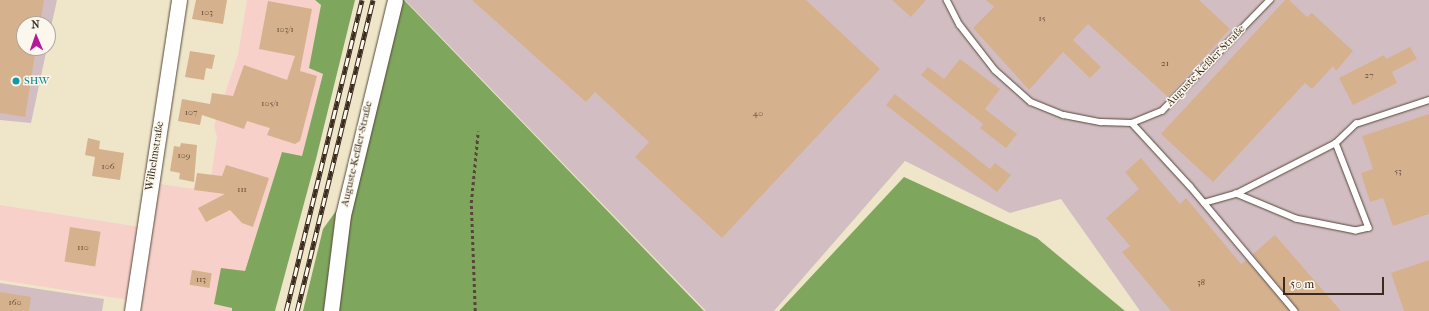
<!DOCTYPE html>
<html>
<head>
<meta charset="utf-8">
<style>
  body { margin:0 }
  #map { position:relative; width:1429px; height:311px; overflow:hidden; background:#efe6c9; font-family:"IM FELL French Canon",serif }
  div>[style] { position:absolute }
  .built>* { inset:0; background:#f7d0ca }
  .industrial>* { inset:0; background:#d2bec2 }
  .forest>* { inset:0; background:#7fa65d }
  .building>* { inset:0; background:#d6b18d; transform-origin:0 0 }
  .path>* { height:2.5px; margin-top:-1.25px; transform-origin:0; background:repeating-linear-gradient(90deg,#564638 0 3px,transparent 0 6px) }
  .roads { filter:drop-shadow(0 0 1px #564638) drop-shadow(0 0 1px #564638) }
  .lane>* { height:5.5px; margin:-2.75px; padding:0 2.75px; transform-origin:2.75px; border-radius:2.75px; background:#fff }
  .secondary>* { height:15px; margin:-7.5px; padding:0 7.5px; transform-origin:7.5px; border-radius:7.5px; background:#fff }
  .rail>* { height:4.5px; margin-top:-2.25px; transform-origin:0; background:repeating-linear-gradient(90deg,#fbf7ec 0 9px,#3b2a1e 0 18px); box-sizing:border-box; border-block:1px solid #3b2a1e }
  .dots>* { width:11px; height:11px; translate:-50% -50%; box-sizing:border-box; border:2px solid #fbf7ec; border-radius:50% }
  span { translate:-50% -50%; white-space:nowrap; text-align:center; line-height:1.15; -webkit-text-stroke:3px #fbf7ec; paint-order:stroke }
  .number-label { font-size:9px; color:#624c3a }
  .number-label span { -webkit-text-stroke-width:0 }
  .street-label { font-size:11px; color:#3b2a1e }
  .culture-label { font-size:11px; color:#0d838f }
  .left { translate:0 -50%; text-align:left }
  .north { position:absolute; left:16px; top:16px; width:40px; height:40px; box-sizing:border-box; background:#fbf7ec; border:1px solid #aea59a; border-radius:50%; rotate:358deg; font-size:11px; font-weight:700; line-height:16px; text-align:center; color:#3b2a1e }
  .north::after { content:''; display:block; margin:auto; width:14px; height:18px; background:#b5179e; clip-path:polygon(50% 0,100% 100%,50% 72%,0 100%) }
  .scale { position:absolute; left:1283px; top:277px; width:101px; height:18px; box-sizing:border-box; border:2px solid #3b2a1e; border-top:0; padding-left:5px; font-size:12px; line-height:14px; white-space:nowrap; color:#3b2a1e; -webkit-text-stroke:3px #fbf7ec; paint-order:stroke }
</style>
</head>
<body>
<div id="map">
  <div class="built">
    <div style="clip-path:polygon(247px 0,315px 0,321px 5px,310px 68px,323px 74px,302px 156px,282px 152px,232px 311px,141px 311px,142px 302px,0 280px,0 205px,153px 229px,160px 184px,209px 191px,217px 137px,214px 126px,238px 55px)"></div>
  </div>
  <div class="industrial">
    <div style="clip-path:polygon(0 0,57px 0,48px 41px,48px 24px,24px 24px,24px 48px,47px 48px,31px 123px,0 120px)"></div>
    <div style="clip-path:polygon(405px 0,1429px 0,1429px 311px,1140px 311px,1061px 199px,1010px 213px,905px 161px,774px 311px,706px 311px)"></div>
    <div style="clip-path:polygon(0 283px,104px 299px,102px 311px,0 311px)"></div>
  </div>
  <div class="forest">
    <div style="clip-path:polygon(315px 0,355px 0,316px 159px,275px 311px,232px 311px,232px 308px,214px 304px,221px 268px,245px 271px,282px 152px,302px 156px,323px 74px,309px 68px,321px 5px)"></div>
    <div style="clip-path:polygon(399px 0,404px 0,704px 311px,338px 311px,350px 215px)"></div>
    <div style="clip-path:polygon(904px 177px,1037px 238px,1125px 311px,779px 311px)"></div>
    <div style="clip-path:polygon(336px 211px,324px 311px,303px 311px,323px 229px)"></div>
  </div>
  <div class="building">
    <div style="clip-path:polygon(0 0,44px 0,40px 24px,24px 24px,24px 48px,36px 48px,25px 117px,0 113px)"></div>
    <div style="clip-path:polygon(196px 0,227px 0,223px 24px,192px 19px)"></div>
    <div style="clip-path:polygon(472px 0,806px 0,880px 69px,722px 238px,635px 157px,649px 142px,595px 92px,586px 102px)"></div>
    <div style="clip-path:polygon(892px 0,926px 0,911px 17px)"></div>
    <div style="clip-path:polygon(986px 0,1199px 0,1230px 29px,1168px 97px,1088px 24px,1073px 40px,1101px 67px,1090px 78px,1063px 52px,1029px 90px,973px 28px,994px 7px)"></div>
    <div style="clip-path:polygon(1285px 0,1289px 0,1307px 17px,1312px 13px,1353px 51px,1336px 71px,1333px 66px,1312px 89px,1305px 83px,1213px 182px,1161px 134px)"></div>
    <div style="clip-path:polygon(268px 1px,312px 9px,300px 71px,317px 76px,300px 141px,295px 144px,267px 135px,270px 128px,247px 121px,244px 129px,202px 115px,200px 125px,178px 121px,182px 99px,210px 104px,212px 93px,233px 96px,244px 65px,287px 80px,295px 56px,259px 49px)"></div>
    <div style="clip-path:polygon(1410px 47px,1417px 59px,1392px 72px,1397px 83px,1353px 105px,1339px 78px,1384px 55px,1386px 59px)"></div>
    <div style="clip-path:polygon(190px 51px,215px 55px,212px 69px,206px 68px,204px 80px,185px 77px)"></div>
    <div style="clip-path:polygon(960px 59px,1000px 89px,985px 109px,1017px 134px,1006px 148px,980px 128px,983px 124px,921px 75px,928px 67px,944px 79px)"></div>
    <div style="clip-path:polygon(895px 94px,990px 169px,995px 163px,1011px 175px,997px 192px,886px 105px)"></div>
    <div style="clip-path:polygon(1429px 114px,1429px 214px,1393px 226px,1383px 198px,1370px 202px,1361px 173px,1373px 169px,1362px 136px)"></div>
    <div style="clip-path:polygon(88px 138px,100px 141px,99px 149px,124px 153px,120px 180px,92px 176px,95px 157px,85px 155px)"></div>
    <div style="clip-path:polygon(181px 143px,197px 145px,194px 182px,179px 179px,180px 173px,170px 171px,174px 146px,180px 147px)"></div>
    <div style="clip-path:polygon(1141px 158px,1180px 204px,1186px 198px,1241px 264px,1246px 260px,1289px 311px,1171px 311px,1122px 252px,1130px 246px,1106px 218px,1139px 189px,1125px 172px)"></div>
    <div style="clip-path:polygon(226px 165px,269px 178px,253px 227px,242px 223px,230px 210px,206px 222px,198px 208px,225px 194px,194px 190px,197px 173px,222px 176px)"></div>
    <div style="left:70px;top:227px;width:31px;height:35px;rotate:9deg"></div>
    <div style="clip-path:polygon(1275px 235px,1341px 311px,1299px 311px,1253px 254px)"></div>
    <div style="clip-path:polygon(1429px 260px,1429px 311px,1404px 311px,1391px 273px)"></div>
    <div style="left:192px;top:270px;width:20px;height:15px;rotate:9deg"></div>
    <div style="clip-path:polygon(0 292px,31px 297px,29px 311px,0 311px)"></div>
  </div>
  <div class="path">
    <div style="left:475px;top:311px;width:108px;rotate:-92.1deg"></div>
    <div style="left:471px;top:203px;width:72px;rotate:-84.4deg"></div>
  </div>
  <div class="roads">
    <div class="lane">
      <div style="left:947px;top:0;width:28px;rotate:63deg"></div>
      <div style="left:960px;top:25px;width:57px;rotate:52.1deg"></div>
      <div style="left:995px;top:70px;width:48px;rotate:41.6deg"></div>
      <div style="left:1031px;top:102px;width:35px;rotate:22deg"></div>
      <div style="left:1064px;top:115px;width:38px;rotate:11deg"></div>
      <div style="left:1101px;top:122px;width:31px;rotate:2deg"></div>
      <div style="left:1132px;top:123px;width:32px;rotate:-22deg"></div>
      <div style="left:1162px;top:111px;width:155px;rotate:-45.8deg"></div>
      <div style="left:1132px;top:123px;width:86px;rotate:47.4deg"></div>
      <div style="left:1190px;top:186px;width:163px;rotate:50deg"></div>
      <div style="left:1336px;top:143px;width:28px;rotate:-44deg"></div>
      <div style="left:1356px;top:124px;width:77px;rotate:-18.2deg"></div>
      <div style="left:1204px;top:203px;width:33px;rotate:-16deg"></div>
      <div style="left:1236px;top:194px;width:112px;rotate:-27deg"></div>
      <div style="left:1336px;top:143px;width:91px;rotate:68.8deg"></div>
      <div style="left:1369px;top:228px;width:13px;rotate:167deg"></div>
      <div style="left:1356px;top:231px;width:61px;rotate:-168.7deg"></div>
      <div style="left:1296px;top:219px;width:65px;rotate:-157.4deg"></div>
    </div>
    <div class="secondary">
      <div style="left:132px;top:311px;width:315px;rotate:-81.4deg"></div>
      <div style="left:331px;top:311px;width:97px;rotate:-82.9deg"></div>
      <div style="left:343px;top:215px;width:221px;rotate:-76.4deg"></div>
    </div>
  </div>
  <div class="rail">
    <div style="left:286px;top:311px;width:320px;rotate:-76.3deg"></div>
    <div style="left:297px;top:311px;width:320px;rotate:-76.3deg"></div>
  </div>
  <div class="dots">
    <div style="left:16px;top:81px;background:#0f9aa8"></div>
  </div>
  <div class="number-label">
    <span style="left:207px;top:12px">103</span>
    <span style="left:1042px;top:18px">15</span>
    <span style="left:285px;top:29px">103/1</span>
    <span style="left:1165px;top:63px">21</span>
    <span style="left:1369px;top:75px">27</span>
    <span style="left:270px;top:103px">105/1</span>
    <span style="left:191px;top:112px">107</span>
    <span style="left:758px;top:113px">40</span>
    <span style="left:184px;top:155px">109</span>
    <span style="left:108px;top:166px">106</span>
    <span style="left:1398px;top:171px">53</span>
    <span style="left:242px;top:189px">111</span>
    <span style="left:83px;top:247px">110</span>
    <span style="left:201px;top:279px">113</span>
    <span style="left:1201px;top:282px">38</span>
    <span style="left:15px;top:302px">160</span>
  </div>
  <div class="street-label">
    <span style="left:1206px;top:66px;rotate:-46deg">Auguste-Keßler-Straße</span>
    <span style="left:357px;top:154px;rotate:-77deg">Auguste-Keßler-Straße</span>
    <span style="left:155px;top:156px;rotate:-81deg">Wilhelmstraße</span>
  </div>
  <div class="culture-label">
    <span class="left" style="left:24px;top:81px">SHW</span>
  </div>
  <div class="north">N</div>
  <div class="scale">50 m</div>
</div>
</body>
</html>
